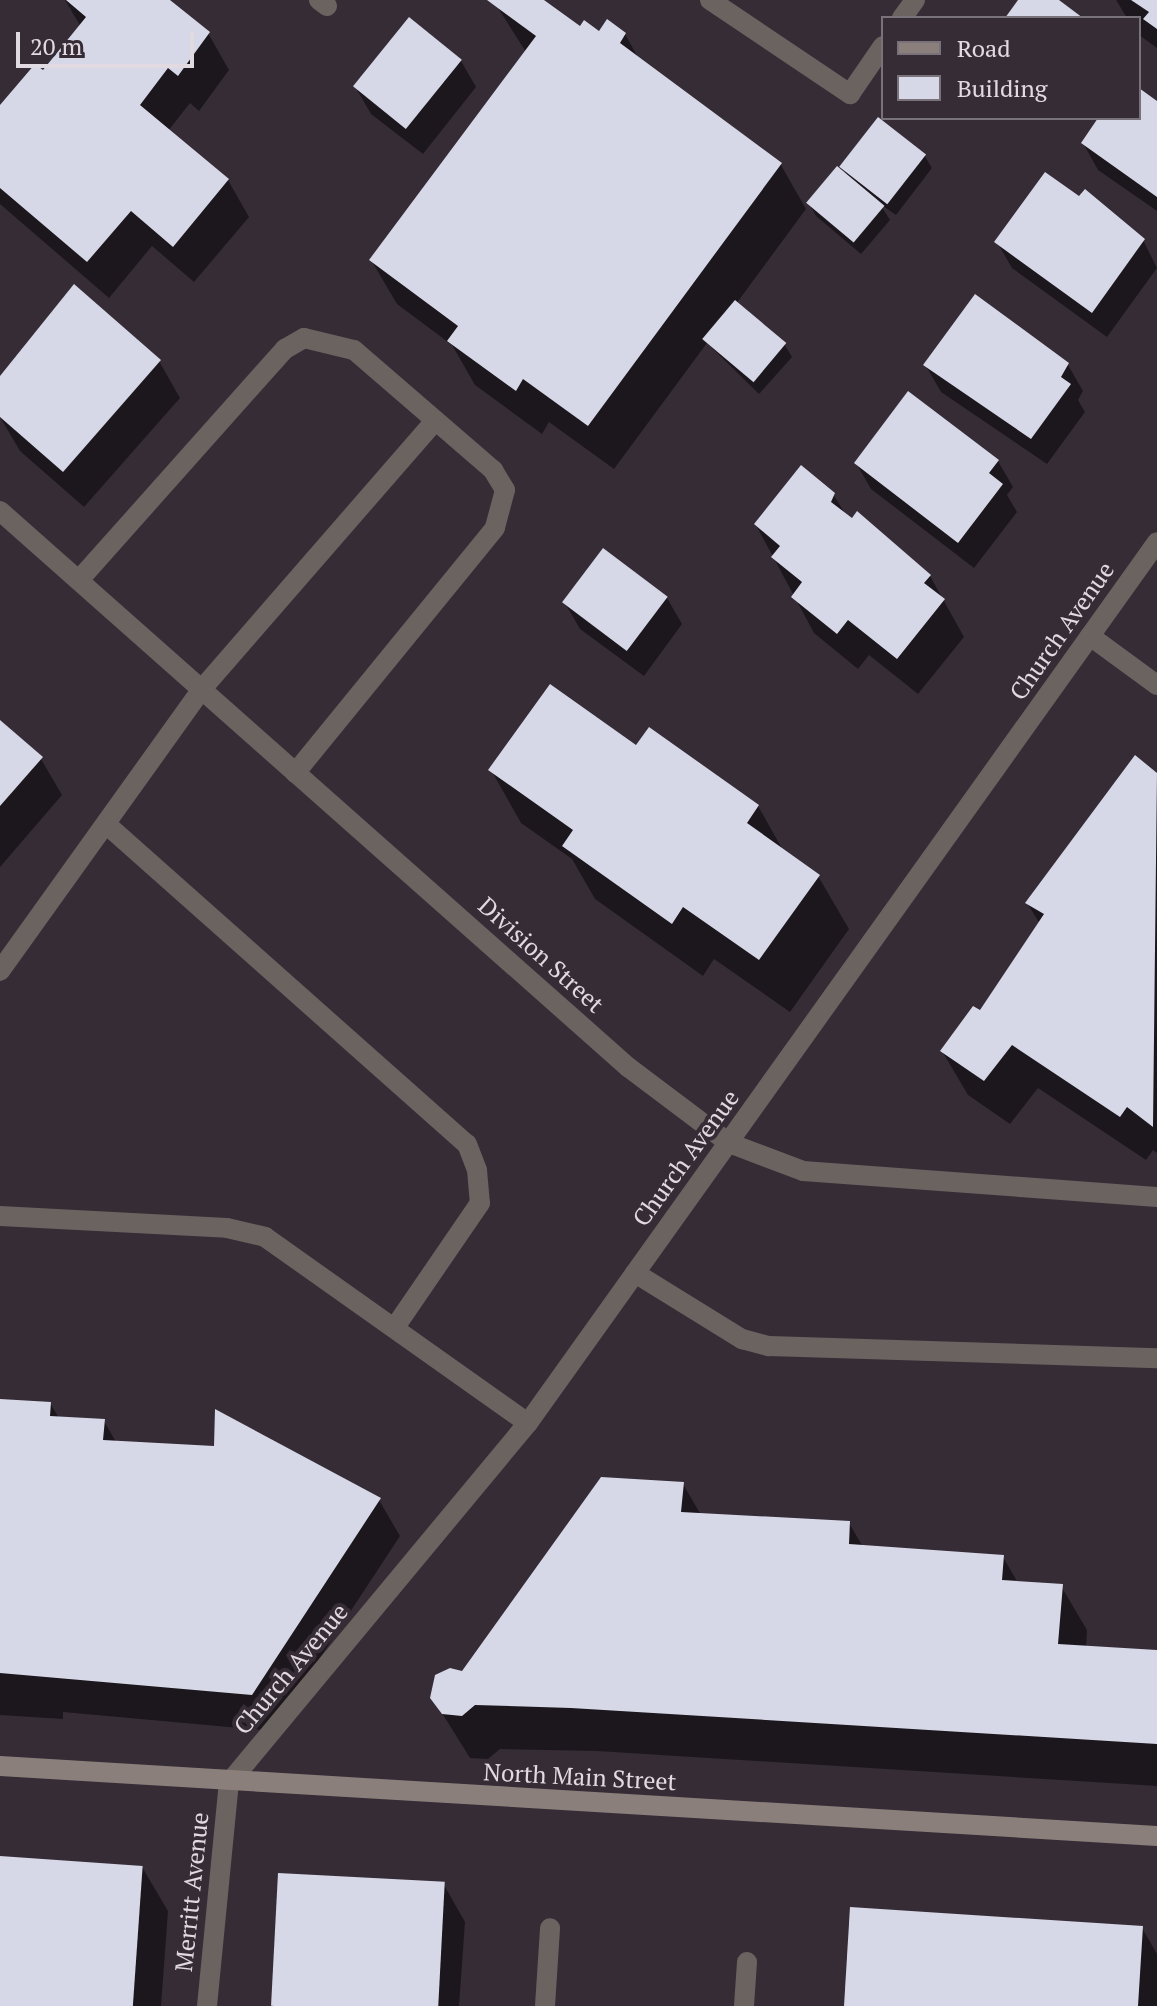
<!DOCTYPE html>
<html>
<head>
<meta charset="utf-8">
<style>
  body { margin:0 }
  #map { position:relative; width:1157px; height:2006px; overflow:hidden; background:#362c36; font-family:"PT Serif",serif }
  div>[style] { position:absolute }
  .shadow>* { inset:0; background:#0007 }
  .building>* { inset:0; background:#d6d7e7; transform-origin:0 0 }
  .service>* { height:20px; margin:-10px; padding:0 10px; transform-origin:10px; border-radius:10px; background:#6a6360 }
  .minor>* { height:20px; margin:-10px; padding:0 10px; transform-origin:10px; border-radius:10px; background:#6a6360 }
  .tertiary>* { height:20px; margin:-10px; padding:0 10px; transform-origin:10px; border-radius:10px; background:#6a6360 }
  .secondary>* { height:20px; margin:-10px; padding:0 10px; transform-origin:10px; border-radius:10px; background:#8b7f7b }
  span { translate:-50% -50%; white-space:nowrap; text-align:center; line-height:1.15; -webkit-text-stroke:8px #362c36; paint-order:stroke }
  .street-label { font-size:24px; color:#e1dae1 }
  .legend { position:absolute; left:881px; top:16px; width:260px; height:104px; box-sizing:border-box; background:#362c36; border:2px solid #7a727a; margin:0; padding:10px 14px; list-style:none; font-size:24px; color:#e1dae1 }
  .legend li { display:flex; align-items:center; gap:16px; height:40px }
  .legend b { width:40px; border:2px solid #7a727a }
  .scale { position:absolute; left:16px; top:32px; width:178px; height:36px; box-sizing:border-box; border:4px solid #e1dae1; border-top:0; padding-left:10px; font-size:24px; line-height:28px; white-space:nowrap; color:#e1dae1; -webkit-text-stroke:6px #362c36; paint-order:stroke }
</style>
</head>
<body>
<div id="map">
  <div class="shadow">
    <div style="clip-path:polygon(65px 0,166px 0,208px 33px,229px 70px,199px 111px,190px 103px,168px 131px,228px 180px,249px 217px,194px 282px,152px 246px,109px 298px,0 204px,0 108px,43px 73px,81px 27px)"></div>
    <div style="clip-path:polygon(493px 0,541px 0,580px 29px,625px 34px,640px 61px,781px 165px,806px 209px,736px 304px,784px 344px,792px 357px,759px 394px,707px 343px,614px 469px,549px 422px,542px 434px,475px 385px,452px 345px,397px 304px,371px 260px,526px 52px)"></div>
    <div style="clip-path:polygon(1116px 0,1157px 0,1157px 48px,1139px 35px,1139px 18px,1127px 18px)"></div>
    <div style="clip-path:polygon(461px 61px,476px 87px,423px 154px,371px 114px,356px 88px)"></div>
    <div style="clip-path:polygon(1139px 90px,1157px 103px,1157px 211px,1098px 170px,1083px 143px,1103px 118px,1139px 118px)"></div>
    <div style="clip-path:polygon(924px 155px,932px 168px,896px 215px,880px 204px,890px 220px,861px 254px,816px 216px,809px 203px,849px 178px,842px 167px)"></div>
    <div style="clip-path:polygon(1143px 240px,1157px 268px,1107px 337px,1012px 268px,997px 242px)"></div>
    <div style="clip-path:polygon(975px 297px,1068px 365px,1083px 391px,1078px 400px,1085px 412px,1047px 464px,941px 392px,926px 366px)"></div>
    <div style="clip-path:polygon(159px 361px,180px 398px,84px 507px,20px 451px,0 417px,0 380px)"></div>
    <div style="clip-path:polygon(998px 461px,1013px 487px,1007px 495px,1017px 512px,974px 568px,871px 489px,856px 463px)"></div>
    <div style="clip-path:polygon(833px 494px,846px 515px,930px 576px,964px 637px,918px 694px,869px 655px,858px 669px,814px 633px,756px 525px)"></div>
    <div style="clip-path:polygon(667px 598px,682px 624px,644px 676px,580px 629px,565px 603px)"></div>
    <div style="clip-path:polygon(0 723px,41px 759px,62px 795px,0 867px)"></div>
    <div style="clip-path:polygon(1135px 758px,1157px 775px,1157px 1153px,1153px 1150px,1146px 1160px,1038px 1088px,1010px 1124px,968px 1095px,942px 1051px,980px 1013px,1040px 924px,1027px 903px)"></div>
    <div style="clip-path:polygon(491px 770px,758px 806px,784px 852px,818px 876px,849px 929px,790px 1012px,714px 959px,703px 976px,595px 899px,572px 859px,521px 823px)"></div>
    <div style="clip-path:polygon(0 1401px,50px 1403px,59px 1418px,104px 1421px,116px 1442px,379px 1500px,400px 1536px,272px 1731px,63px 1712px,63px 1719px,0 1715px)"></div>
    <div style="clip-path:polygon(683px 1484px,701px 1515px,849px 1523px,863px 1547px,1003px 1557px,1018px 1583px,1061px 1586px,1087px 1630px,1086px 1648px,1157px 1652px,1157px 1786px,597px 1751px,500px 1749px,488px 1759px,470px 1758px,432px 1697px)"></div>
    <div style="clip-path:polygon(0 1858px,142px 1867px,168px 1911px,161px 2006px,0 2006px)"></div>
    <div style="clip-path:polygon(444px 1885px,465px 1922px,459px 2006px,270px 2006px)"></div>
    <div style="clip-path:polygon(1142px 1928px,1157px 1954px,1157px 2006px,846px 2006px)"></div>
  </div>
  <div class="building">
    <div style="clip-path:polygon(66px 0,170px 0,210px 32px,178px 76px,168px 68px,140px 105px,229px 179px,173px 247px,131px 211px,87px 262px,0 188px,0 105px,35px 64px,43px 70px,86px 17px)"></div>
    <div style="clip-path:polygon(487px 0,544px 0,580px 26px,584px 20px,599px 31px,607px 19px,626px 33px,620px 43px,782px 163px,588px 426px,523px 379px,516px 391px,447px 341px,458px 326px,369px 260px,536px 36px)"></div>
    <div style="clip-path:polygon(1018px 0,1059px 0,1083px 18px,1005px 18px)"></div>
    <div style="clip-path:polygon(1131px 0,1157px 0,1157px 29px,1143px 19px,1149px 12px)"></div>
    <div style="left:409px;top:17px;width:68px;height:89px;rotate:39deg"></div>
    <div style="clip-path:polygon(1139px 88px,1157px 101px,1157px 197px,1081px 143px,1098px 118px,1139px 118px)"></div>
    <div style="left:878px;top:117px;width:61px;height:63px;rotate:38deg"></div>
    <div style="left:837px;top:166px;width:62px;height:48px;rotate:40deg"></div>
    <div style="clip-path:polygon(1045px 172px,1079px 196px,1085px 189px,1145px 239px,1092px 313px,994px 242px)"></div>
    <div style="clip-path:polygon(74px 284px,161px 360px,63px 472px,0 417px,0 376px)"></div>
    <div style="clip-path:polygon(975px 294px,1069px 363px,1061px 377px,1071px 384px,1031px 439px,923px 365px)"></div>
    <div style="left:735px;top:300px;width:67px;height:51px;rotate:40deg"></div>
    <div style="clip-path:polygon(908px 391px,999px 460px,989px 473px,1003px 484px,958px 543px,854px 463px)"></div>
    <div style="clip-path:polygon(801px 465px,835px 493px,831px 502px,852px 518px,857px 511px,931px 575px,924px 583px,945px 599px,897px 659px,848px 620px,837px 634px,791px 597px,802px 582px,771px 557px,780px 546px,754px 524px)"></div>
    <div style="left:603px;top:548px;width:81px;height:68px;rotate:37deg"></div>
    <div style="clip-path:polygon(550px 684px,636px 745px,649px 727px,759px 805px,747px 823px,820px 875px,759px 960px,683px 907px,672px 924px,562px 846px,573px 830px,488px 770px)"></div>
    <div style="clip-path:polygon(0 720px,43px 757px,0 806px)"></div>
    <div style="clip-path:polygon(1135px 755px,1157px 773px,1153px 1127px,1127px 1107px,1120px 1117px,1012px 1045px,984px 1081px,940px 1051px,973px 1006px,980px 1010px,1044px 914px,1025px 903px)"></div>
    <div style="clip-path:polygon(0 1399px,51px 1402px,50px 1416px,105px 1419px,103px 1440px,214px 1446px,215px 1409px,381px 1498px,252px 1695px,0 1673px)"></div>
    <div style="clip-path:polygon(601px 1477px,684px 1482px,681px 1512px,850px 1521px,849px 1544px,1004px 1555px,1002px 1580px,1063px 1584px,1058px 1644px,1157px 1650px,1157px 1744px,571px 1708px,475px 1705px,462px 1716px,442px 1714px,430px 1698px,435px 1675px,450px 1668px,462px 1671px)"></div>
    <div style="left:0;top:1856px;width:143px;height:150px;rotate:4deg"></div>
    <div style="left:278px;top:1873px;width:167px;height:133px;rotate:3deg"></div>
    <div style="clip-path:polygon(850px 1907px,1143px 1926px,1138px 2006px,844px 2006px)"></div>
  </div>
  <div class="service">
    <div style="left:319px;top:0;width:10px;rotate:37deg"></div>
    <div style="left:710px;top:0;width:169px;rotate:33.9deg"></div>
    <div style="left:850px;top:94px;width:58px;rotate:-55.5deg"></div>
    <div style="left:902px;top:18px;width:22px;rotate:-54deg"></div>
    <div style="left:79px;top:580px;width:310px;rotate:-48.3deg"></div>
    <div style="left:285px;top:349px;width:22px;rotate:-30deg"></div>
    <div style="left:304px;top:338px;width:51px;rotate:13.5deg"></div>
    <div style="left:354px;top:350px;width:184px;rotate:40.8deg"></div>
    <div style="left:493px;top:470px;width:23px;rotate:59deg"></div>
    <div style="left:505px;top:490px;width:39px;rotate:105deg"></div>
    <div style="left:495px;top:528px;width:316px;rotate:129.2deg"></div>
    <div style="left:1090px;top:636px;width:83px;rotate:36.2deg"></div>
    <div style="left:106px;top:824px;width:482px;rotate:41.6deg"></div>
    <div style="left:467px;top:1144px;width:28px;rotate:69deg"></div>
    <div style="left:477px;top:1170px;width:33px;rotate:85deg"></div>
    <div style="left:480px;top:1203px;width:150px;rotate:124.4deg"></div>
    <div style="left:0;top:971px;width:345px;rotate:-54.4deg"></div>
    <div style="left:201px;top:690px;width:357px;rotate:-49deg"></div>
    <div style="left:0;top:1216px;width:227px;rotate:3deg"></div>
    <div style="left:227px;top:1228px;width:39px;rotate:13deg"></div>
    <div style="left:265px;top:1237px;width:322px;rotate:35.3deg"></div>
    <div style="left:635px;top:1273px;width:126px;rotate:31.7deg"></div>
    <div style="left:742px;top:1339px;width:28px;rotate:15deg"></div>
    <div style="left:769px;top:1346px;width:388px;rotate:1.8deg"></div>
    <div style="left:545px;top:2006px;width:78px;rotate:-86.3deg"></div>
    <div style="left:744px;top:2006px;width:44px;rotate:-86.1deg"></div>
  </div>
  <div class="minor">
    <div style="left:0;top:511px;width:839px;rotate:41.52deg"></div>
    <div style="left:628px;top:1067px;width:126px;rotate:37deg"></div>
    <div style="left:729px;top:1143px;width:79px;rotate:20.7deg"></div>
    <div style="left:803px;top:1171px;width:355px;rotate:4.2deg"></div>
  </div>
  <div class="tertiary">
    <div style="left:207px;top:2006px;width:224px;rotate:-84.4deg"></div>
    <div style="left:229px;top:1783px;width:468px;rotate:-50.3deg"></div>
    <div style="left:528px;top:1423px;width:1082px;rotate:-54.47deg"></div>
  </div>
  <div class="secondary">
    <div style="left:0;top:1766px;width:1159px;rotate:3.46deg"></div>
  </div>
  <div class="street-label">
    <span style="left:1062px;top:631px;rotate:-55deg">Church Avenue</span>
    <span style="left:541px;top:955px;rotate:42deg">Division Street</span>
    <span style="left:686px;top:1158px;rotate:-54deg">Church Avenue</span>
    <span style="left:291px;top:1669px;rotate:-50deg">Church Avenue</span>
    <span style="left:580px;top:1777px;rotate:3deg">North Main Street</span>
    <span style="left:192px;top:1892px;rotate:-84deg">Merritt Avenue</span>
  </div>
  <ul class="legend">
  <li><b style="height:10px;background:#8b7f7b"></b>Road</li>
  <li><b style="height:22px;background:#d6d7e7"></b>Building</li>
  </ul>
  <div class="scale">20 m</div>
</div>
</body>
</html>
